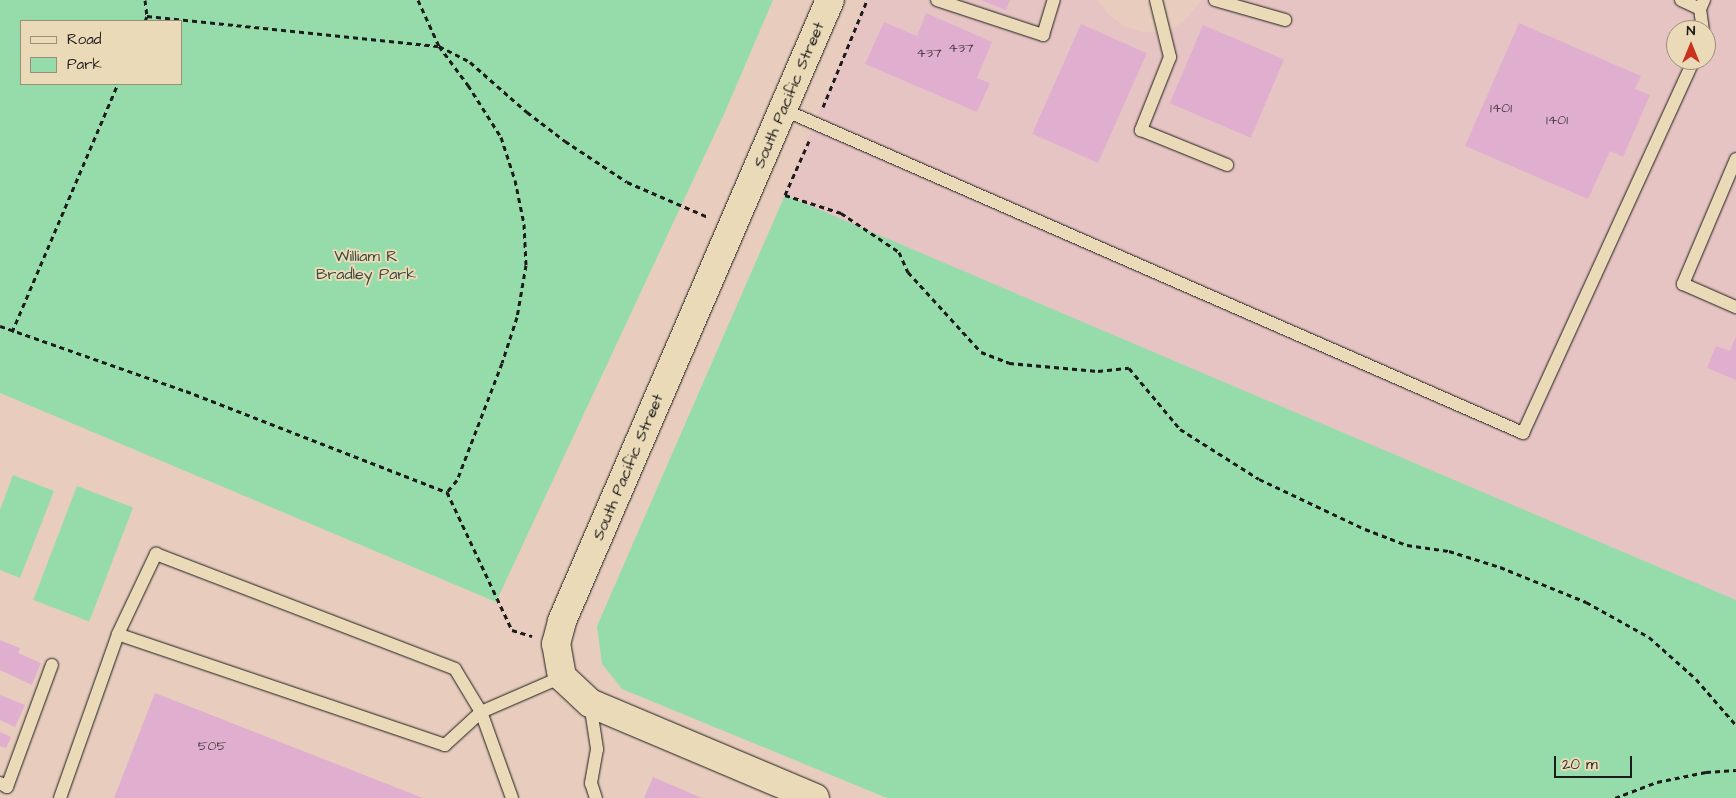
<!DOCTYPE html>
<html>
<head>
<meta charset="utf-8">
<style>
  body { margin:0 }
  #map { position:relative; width:1736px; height:798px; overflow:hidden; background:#e8cdbe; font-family:"Architects Daughter",sans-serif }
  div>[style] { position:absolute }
  .built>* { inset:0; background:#e6c4c3 }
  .green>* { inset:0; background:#96dcaa; transform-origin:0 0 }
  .building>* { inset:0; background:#e0afcf; transform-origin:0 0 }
  .path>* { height:3px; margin-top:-1.5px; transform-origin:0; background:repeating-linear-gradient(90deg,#1c1c1c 0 5px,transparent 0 9px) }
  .roads { filter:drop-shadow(0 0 1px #1c1c1c) drop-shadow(0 0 1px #1c1c1c) }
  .service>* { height:12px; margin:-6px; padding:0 6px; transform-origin:6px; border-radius:6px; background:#ebdab7 }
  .tertiary>* { height:28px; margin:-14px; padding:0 14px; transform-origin:14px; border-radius:14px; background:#ebdab7 }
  span { translate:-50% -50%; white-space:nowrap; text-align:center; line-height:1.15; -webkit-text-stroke:4px #ebdab7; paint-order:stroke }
  .number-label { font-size:14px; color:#4d4149 }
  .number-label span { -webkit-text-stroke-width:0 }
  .street-label { font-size:16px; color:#1c1c1c }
  .park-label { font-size:16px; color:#3a4c40 }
  .legend { position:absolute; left:20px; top:20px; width:162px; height:65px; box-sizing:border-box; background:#ebdab7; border:1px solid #988e79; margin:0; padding:6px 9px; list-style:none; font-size:15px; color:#1c1c1c }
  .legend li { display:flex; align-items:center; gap:10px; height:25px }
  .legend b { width:25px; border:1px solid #988e79 }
  .north { position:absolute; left:1666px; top:20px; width:50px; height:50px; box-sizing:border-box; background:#ebdab7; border:1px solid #988e79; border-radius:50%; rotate:0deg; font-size:14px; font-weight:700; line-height:20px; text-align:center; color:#1c1c1c }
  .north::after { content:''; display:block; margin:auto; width:18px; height:22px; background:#c8321e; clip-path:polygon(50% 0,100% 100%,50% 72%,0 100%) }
  .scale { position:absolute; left:1554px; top:756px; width:78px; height:22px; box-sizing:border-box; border:2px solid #1c1c1c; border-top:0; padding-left:6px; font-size:15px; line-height:18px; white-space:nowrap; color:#1c1c1c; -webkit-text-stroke:4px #ebdab7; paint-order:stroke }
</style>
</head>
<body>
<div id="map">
  <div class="built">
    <div style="clip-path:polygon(evenodd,866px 0,1098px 0,1107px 13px,1124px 26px,1143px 32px,1165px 32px,1183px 22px,1202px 0,1736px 0,1736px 601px,782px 199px,866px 0,1676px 30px,1706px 30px,1706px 60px,1676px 60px,1676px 30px)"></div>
  </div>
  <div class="green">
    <div style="clip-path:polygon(evenodd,0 0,773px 0,725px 112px,496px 602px,0 393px,0 0,21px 21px,181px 21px,181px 84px,21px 84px,21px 21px)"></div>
    <div style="clip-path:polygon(785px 195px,1736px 600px,1736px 798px,887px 798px,622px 689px,602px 664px,597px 626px)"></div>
    <div style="clip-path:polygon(13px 475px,54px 491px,20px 578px,0 570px,0 510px)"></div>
    <div style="left:77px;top:486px;width:60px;height:122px;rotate:21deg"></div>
  </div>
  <div class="building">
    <div style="clip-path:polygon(981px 0,1010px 0,1006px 10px)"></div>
    <div style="clip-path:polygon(926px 13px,992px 42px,977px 78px,990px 83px,977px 112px,865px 64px,884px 22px,917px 36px)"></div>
    <div style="clip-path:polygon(1519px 23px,1641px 76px,1635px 89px,1650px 95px,1623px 157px,1610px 151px,1588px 199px,1465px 146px)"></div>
    <div style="left:1081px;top:24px;width:72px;height:120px;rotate:24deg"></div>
    <div style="left:1203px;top:25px;width:88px;height:85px;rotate:23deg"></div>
    <div style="clip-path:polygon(1736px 336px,1736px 380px,1707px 368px,1716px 346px,1730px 351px)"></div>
    <div style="clip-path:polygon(0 640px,20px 648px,18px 653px,41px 663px,32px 685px,0 670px)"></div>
    <div style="clip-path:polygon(155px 693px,423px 798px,114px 798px)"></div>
    <div style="clip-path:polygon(0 695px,25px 705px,15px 727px,0 720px)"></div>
    <div style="clip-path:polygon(0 732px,11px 737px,6px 748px,0 746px)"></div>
    <div style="clip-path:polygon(653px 777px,702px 798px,644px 798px)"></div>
  </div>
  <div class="path">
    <div style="left:145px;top:0;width:16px;rotate:83deg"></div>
    <div style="left:147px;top:16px;width:294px;rotate:5.9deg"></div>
    <div style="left:439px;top:46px;width:49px;rotate:53.4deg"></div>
    <div style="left:468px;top:85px;width:62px;rotate:57.6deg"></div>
    <div style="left:501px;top:137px;width:45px;rotate:72deg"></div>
    <div style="left:515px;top:180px;width:45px;rotate:78.4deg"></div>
    <div style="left:524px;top:224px;width:41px;rotate:87.2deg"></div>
    <div style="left:526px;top:265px;width:53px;rotate:99.8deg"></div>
    <div style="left:517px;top:317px;width:48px;rotate:108.1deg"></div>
    <div style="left:502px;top:363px;width:125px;rotate:111deg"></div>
    <div style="left:457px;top:480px;width:16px;rotate:130deg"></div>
    <div style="left:418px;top:0;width:51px;rotate:65.5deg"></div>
    <div style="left:439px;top:46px;width:35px;rotate:27deg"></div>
    <div style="left:470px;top:62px;width:76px;rotate:41.3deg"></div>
    <div style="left:527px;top:112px;width:48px;rotate:37.3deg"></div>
    <div style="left:565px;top:141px;width:74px;rotate:33.5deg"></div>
    <div style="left:627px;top:182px;width:88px;rotate:23.4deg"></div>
    <div style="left:145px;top:21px;width:5px;rotate:-68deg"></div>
    <div style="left:823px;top:107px;width:116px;rotate:-67.6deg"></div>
    <div style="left:809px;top:141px;width:59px;rotate:114deg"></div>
    <div style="left:785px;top:195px;width:59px;rotate:17.8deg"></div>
    <div style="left:841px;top:213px;width:70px;rotate:33.9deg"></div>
    <div style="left:899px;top:252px;width:22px;rotate:66deg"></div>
    <div style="left:908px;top:272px;width:108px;rotate:47.6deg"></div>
    <div style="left:981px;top:352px;width:30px;rotate:21deg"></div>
    <div style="left:1009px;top:363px;width:89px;rotate:5.1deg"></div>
    <div style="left:1098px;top:371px;width:31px;rotate:-6deg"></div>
    <div style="left:1129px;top:368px;width:80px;rotate:50.1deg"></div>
    <div style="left:1180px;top:429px;width:93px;rotate:32.3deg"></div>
    <div style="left:1259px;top:479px;width:117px;rotate:25.3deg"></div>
    <div style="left:1365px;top:529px;width:45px;rotate:20.9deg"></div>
    <div style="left:1407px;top:545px;width:42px;rotate:8.1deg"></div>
    <div style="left:1449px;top:551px;width:53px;rotate:17.4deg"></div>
    <div style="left:1500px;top:567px;width:93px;rotate:22.1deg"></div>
    <div style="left:1586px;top:602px;width:72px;rotate:29.1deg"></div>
    <div style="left:1649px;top:637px;width:63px;rotate:41.8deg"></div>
    <div style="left:1696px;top:679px;width:61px;rotate:49deg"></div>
    <div style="left:0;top:326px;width:197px;rotate:19.3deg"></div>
    <div style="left:186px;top:391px;width:280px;rotate:21.2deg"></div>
    <div style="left:447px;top:492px;width:153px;rotate:64.8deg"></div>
    <div style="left:512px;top:630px;width:21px;rotate:17deg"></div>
    <div style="left:12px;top:332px;width:270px;rotate:-66.9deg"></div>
    <div style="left:1615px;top:798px;width:45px;rotate:-20.9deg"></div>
    <div style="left:1657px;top:782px;width:50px;rotate:-11.5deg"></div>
    <div style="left:1706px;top:772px;width:30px;rotate:-4deg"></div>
  </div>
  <div class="roads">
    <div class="service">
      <div style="left:937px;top:0;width:112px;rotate:18.3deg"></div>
      <div style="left:1043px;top:35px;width:37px;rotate:-73deg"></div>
      <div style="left:1156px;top:0;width:59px;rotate:76.2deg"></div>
      <div style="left:1170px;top:57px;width:79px;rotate:111.7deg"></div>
      <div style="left:1141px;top:130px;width:93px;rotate:22.1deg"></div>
      <div style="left:1215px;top:0;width:73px;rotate:15.9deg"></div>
      <div style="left:1681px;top:0;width:21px;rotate:25deg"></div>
      <div style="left:1700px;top:9px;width:10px;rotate:-66deg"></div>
      <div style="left:1700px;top:9px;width:21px;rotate:82deg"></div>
      <div style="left:782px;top:109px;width:809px;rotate:23.62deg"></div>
      <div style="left:1523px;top:433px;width:410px;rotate:-65.4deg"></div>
      <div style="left:1736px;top:159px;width:136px;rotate:113deg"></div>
      <div style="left:1683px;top:284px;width:58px;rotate:23.5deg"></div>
      <div style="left:156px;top:554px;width:320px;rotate:21deg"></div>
      <div style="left:455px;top:669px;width:50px;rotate:58.8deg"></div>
      <div style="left:481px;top:712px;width:49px;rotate:137.5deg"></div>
      <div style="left:445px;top:745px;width:345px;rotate:-161.3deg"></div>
      <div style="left:118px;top:634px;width:89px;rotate:-64.6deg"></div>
      <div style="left:590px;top:703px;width:47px;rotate:81.3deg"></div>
      <div style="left:597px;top:749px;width:35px;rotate:100deg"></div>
      <div style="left:591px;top:783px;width:16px;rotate:72deg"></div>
      <div style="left:0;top:783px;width:8px;rotate:30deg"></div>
      <div style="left:7px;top:787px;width:130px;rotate:-69.8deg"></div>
      <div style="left:60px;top:798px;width:174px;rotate:-70.5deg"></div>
      <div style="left:512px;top:798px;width:91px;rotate:-109.8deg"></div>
      <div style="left:481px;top:712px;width:88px;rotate:-23.4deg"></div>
    </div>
    <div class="tertiary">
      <div style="left:815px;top:798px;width:244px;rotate:-157.1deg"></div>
      <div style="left:590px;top:703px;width:38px;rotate:-137deg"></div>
      <div style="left:562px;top:677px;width:34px;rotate:-100deg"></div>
      <div style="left:556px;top:644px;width:24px;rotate:-75deg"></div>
      <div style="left:562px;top:621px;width:676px;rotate:-66.66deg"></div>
    </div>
  </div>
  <div class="number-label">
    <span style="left:961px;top:48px">437</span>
    <span style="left:929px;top:53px">437</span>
    <span style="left:1501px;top:108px">1401</span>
    <span style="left:1557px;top:120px">1401</span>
    <span style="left:212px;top:746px">505</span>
  </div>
  <div class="street-label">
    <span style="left:789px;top:95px;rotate:-67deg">South Pacific Street</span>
    <span style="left:628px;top:467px;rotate:-67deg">South Pacific Street</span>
  </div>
  <div class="park-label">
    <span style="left:366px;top:265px">William R<br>Bradley Park</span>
  </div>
  <ul class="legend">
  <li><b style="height:6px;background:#ebdab7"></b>Road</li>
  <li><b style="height:14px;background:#96dcaa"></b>Park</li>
  </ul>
  <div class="north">N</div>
  <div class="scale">20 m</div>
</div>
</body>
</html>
